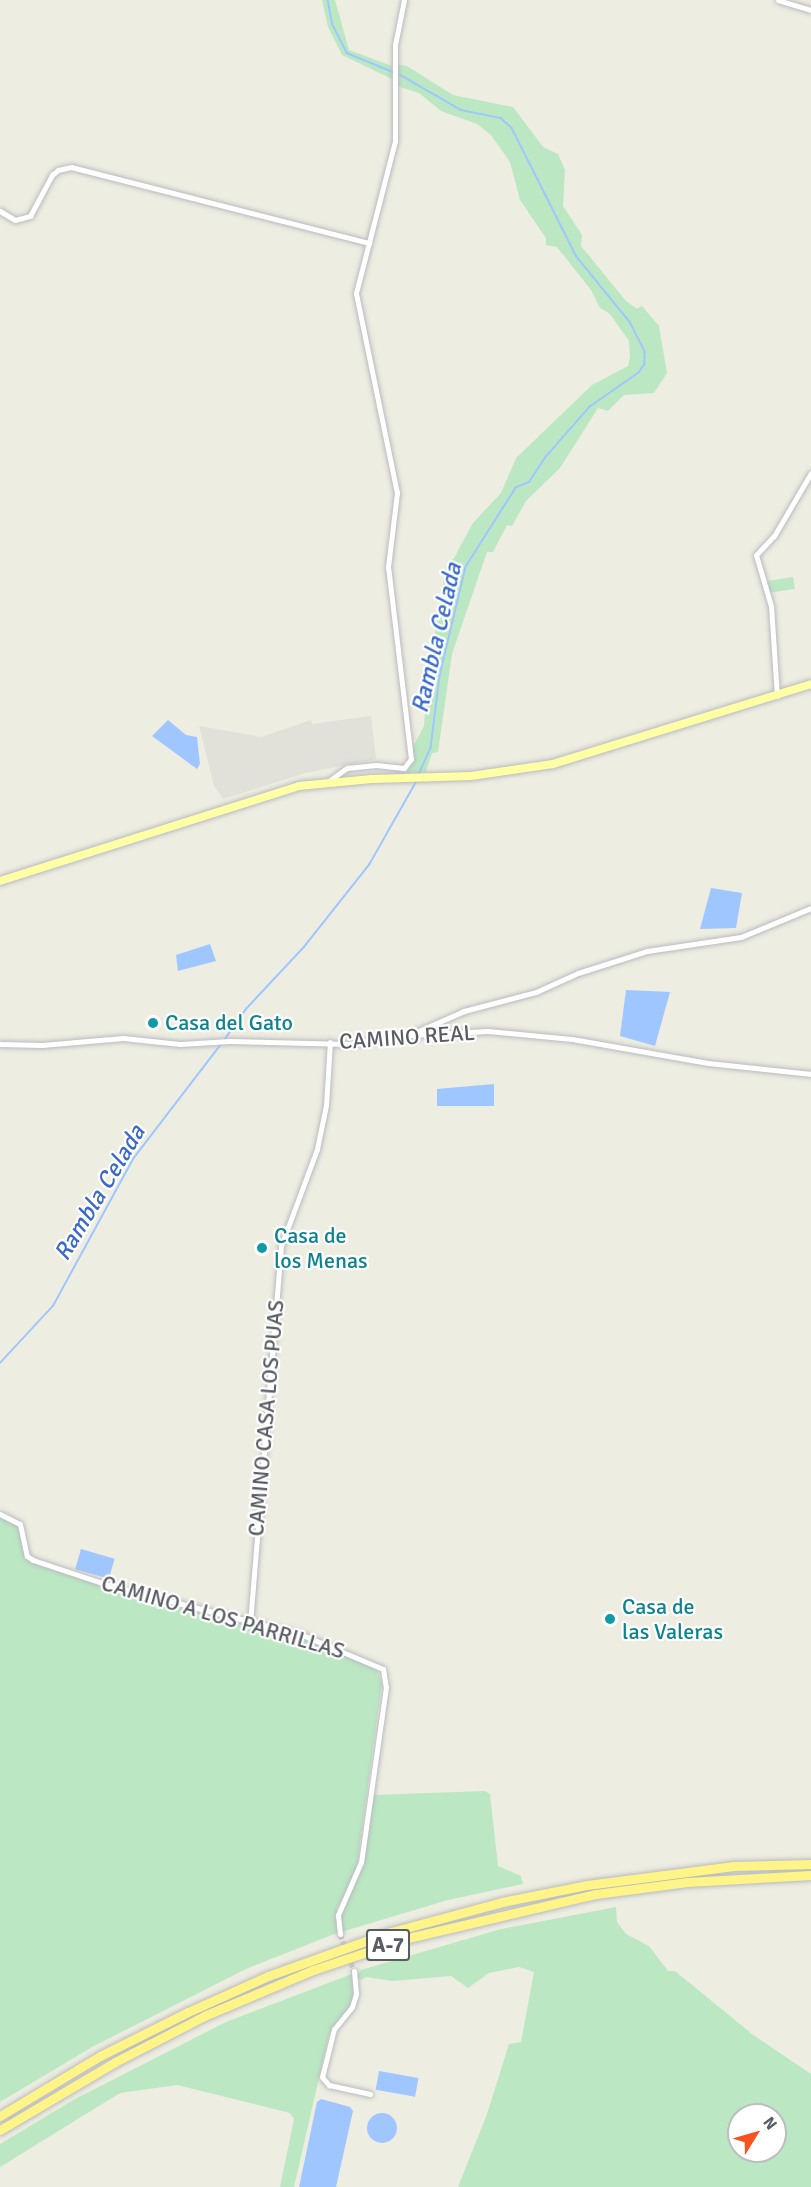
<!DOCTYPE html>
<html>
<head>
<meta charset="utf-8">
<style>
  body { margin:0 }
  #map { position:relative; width:811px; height:2187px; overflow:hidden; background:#eeede1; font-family:Signika,sans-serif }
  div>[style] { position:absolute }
  .industrial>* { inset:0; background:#e1e0d9 }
  .green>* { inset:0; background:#bbe8c3; transform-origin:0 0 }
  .water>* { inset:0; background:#a0c6ff; transform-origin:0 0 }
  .round { border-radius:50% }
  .stream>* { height:1.5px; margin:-0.75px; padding:0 0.75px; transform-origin:0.75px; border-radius:0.75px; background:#a0c6ff }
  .street-tunnel>* { height:5px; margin-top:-2.5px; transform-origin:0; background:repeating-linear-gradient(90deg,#c9c9c2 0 5px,transparent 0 7.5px) }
  .roads { filter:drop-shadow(0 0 2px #b9bbc1) drop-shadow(0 0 2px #b9bbc1) }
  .street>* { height:5px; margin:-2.5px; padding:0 2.5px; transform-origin:2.5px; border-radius:2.5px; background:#fff }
  .primary>* { height:8px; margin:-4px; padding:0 4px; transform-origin:4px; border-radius:4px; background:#ffffa5 }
  .highway>* { height:9px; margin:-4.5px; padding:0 4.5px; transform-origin:4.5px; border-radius:4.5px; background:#fff487 }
  .dots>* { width:16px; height:16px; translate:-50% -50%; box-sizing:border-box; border:3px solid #fff; border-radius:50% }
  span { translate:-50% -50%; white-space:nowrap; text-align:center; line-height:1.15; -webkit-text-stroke:4.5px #fff; paint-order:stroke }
  .shield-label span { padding:2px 4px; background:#fff; border:2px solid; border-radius:4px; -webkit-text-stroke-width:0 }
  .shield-label { font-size:21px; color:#5a5c63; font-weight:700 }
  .culture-label { font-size:22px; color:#0d838f }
  .left { translate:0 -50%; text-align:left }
  .street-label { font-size:22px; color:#5a5c63 }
  .water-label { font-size:24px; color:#3a69cb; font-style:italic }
  .north { position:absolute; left:727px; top:2103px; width:60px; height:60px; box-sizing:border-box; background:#fff; border:2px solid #bdbec1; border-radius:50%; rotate:53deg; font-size:16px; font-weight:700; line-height:24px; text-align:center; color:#5a5c63 }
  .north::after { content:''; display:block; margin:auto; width:21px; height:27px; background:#f6531f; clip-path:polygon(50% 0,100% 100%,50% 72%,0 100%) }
</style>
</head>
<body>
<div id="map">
  <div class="industrial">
    <div style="clip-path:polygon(371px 716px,376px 759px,305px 773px,223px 799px,214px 786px,199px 726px,261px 737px,311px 720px,312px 724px)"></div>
  </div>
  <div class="green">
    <div style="clip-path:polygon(322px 0,335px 0,349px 50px,392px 66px,392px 79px,342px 55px,328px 27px)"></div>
    <div style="clip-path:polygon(396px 64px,407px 66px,453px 95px,513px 107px,543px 147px,558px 154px,565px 170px,563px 206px,582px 235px,581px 246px,626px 301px,637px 309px,642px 306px,659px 326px,667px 373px,654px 393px,624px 395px,608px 411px,598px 408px,560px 468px,526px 501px,512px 526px,507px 525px,493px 552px,487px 552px,452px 654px,438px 752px,432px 753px,426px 772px,406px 773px,413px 761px,412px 749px,424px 726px,427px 682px,446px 565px,454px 558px,473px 523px,501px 493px,516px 458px,592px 385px,628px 366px,630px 357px,629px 341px,610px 314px,600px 308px,591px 290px,557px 247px,546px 245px,546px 238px,520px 200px,510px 162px,491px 135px,477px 124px,441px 111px,419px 93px,397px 86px)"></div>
    <div style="left:793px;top:577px;width:12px;height:26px;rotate:81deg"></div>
    <div style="clip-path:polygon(0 1516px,19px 1527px,25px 1558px,33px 1564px,150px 1600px,311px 1641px,376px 1668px,382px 1683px,356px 1873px,337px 1908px,337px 1933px,246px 1969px,94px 2046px,0 2102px)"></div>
    <div style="clip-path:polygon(485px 1791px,490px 1794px,498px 1866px,521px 1876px,523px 1884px,448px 1900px,341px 1932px,339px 1914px,360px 1874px,372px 1795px)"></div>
    <div style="clip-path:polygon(evenodd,616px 1907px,617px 1922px,626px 1934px,649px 1946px,668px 1971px,675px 1971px,752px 2034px,811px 2074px,811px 2187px,458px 2187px,487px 2114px,509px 2044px,521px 2042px,534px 1972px,519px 1967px,489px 1973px,468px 1988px,451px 1976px,393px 1981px,366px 1977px,361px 1980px,357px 1976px,361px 1970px,501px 1929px,616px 1907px,739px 2115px,775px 2115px,775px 2151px,739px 2151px,739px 2115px)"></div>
    <div style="clip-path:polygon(352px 1974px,354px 1993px,351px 2005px,329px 2034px,294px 2187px,280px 2187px,294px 2119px,290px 2113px,177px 2085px,120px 2093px,0 2167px,0 2144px,75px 2099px,226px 2022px)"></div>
  </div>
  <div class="water">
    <div style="clip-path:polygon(168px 720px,186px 735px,197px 737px,200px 764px,197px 769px,152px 736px)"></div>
    <div style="clip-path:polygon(711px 888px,742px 893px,736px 928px,700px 929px)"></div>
    <div style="clip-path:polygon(210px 944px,216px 961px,178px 971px,176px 955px)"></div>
    <div style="clip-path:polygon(626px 990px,670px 992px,655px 1046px,620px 1036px)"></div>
    <div style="clip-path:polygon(494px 1084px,494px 1106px,437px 1106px,437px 1089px)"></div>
    <div style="left:81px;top:1549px;width:35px;height:21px;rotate:16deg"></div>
    <div style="left:379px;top:2071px;width:40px;height:19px;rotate:10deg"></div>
    <div style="clip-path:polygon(321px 2099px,350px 2107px,353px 2111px,336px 2187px,299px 2187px,317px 2102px)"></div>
    <div class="round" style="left:367px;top:2113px;width:30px;height:30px"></div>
  </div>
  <div class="stream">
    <div style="left:328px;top:0;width:25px;rotate:79deg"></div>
    <div style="left:333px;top:25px;width:31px;rotate:63deg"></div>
    <div style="left:347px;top:53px;width:50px;rotate:22.4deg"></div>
    <div style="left:397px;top:73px;width:74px;rotate:30deg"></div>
    <div style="left:461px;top:110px;width:41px;rotate:11.3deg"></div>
    <div style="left:501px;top:118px;width:15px;rotate:42deg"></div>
    <div style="left:512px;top:128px;width:144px;rotate:63.3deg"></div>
    <div style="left:577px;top:257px;width:84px;rotate:50.8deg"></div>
    <div style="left:630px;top:322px;width:34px;rotate:63deg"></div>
    <div style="left:645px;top:352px;width:12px;rotate:90deg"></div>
    <div style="left:645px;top:364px;width:11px;rotate:124deg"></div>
    <div style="left:639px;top:373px;width:60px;rotate:145.2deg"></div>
    <div style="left:590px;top:407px;width:67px;rotate:131.3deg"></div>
    <div style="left:546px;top:457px;width:30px;rotate:123deg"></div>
    <div style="left:530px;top:482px;width:15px;rotate:157deg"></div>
    <div style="left:516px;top:488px;width:93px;rotate:122.3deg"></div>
    <div style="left:466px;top:567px;width:112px;rotate:103.4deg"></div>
    <div style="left:440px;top:676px;width:73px;rotate:97.1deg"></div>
    <div style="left:431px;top:748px;width:30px;rotate:114deg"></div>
    <div style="left:225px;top:1039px;width:37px;rotate:-55deg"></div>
    <div style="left:246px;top:1009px;width:85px;rotate:-46.9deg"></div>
    <div style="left:304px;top:947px;width:105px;rotate:-51.6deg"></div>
    <div style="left:369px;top:865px;width:95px;rotate:-60.5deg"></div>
    <div style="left:0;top:1363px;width:78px;rotate:-47.1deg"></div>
    <div style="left:53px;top:1306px;width:167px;rotate:-61.4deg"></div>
    <div style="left:133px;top:1159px;width:146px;rotate:-52.5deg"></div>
  </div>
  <div class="street-tunnel">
    <div style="left:340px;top:1934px;width:40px;rotate:69deg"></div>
  </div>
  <div class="roads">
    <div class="street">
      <div style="left:778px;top:0;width:34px;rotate:17deg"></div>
      <div style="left:0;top:211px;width:17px;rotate:31deg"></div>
      <div style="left:15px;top:220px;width:16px;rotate:-15deg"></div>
      <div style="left:30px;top:216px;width:47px;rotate:-61.8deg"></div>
      <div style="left:52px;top:175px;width:8px;rotate:-40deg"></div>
      <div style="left:58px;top:170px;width:13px;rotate:-13deg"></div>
      <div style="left:71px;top:167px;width:308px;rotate:14.3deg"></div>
      <div style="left:777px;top:696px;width:90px;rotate:-93.8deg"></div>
      <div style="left:771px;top:606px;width:53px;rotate:-106.4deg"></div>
      <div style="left:756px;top:555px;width:26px;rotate:-47deg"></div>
      <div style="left:774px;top:536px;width:73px;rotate:-59.6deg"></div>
      <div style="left:326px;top:783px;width:26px;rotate:-36deg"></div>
      <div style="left:347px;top:768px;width:29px;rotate:-6deg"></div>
      <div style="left:376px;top:765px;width:28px;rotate:6deg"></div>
      <div style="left:404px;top:768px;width:11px;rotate:-52deg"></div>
      <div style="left:411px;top:759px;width:193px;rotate:-96.8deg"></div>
      <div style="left:388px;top:567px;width:75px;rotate:-83.1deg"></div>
      <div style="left:397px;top:493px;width:204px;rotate:-101.6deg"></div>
      <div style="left:356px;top:293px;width:157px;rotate:-75.6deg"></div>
      <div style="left:395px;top:141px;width:96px;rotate:-90deg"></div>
      <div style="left:395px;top:45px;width:46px;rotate:-78.7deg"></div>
      <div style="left:414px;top:1033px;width:55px;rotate:-23.7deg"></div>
      <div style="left:464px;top:1011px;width:74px;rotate:-14.8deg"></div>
      <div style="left:536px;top:992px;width:46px;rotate:-24.3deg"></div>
      <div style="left:578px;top:973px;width:72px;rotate:-17.7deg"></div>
      <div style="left:647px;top:951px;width:95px;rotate:-8.5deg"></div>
      <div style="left:741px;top:937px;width:76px;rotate:-22.5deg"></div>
      <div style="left:0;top:1044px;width:42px;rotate:1.4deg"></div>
      <div style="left:42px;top:1045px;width:81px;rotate:-4.9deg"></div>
      <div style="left:123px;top:1038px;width:57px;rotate:6deg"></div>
      <div style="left:180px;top:1044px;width:50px;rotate:-3.4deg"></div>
      <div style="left:230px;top:1041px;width:118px;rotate:1.5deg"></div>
      <div style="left:348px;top:1044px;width:64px;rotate:-8.1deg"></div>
      <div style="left:411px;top:1035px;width:77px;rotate:-3deg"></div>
      <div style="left:488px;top:1031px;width:84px;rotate:5.4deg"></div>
      <div style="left:572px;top:1039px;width:138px;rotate:10deg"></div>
      <div style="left:708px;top:1063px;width:104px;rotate:6.1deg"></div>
      <div style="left:0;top:1514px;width:22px;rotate:27deg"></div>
      <div style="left:20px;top:1524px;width:33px;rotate:78deg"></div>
      <div style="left:27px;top:1556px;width:7px;rotate:34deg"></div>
      <div style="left:33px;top:1560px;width:82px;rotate:18.4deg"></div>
      <div style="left:111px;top:1586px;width:195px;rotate:14.3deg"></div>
      <div style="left:300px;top:1634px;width:90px;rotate:22.9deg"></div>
      <div style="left:383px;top:1669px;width:18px;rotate:81deg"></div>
      <div style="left:386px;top:1687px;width:177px;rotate:98.1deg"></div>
      <div style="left:361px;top:1862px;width:58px;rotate:113.5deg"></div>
      <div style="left:338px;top:1915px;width:19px;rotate:84deg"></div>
      <div style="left:250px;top:1623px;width:378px;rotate:-85.3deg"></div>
      <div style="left:281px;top:1246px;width:103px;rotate:-69.6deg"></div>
      <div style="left:317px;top:1149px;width:45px;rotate:-78.4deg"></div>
      <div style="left:326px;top:1105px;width:63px;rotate:-86.4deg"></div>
      <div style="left:354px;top:1971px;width:23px;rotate:85deg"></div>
      <div style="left:356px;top:1994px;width:14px;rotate:107deg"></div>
      <div style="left:352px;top:2007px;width:28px;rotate:129deg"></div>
      <div style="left:334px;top:2029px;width:49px;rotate:104deg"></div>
      <div style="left:322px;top:2077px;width:11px;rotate:49deg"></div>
      <div style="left:329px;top:2085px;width:42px;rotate:12.4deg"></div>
    </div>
    <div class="primary">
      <div style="left:0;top:881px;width:314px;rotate:-17.6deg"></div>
      <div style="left:299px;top:786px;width:73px;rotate:-5.5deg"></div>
      <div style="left:372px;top:779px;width:99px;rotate:-1.7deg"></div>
      <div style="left:471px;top:776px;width:83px;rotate:-8.3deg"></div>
      <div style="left:553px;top:764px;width:270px;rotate:-17.2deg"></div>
    </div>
    <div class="highway">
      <div style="left:0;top:2116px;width:117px;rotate:-31deg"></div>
      <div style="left:100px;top:2056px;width:98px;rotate:-26.6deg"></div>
      <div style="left:188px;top:2012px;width:88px;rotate:-24.2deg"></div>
      <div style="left:268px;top:1976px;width:131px;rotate:-19.7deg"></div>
      <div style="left:391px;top:1932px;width:115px;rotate:-15.1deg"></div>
      <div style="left:502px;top:1902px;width:87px;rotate:-11.3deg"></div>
      <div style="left:587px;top:1885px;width:148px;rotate:-7.4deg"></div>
      <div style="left:734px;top:1866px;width:77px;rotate:-1.5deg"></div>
      <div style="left:0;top:2130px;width:134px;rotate:-30.6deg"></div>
      <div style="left:115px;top:2062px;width:100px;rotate:-27.3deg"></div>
      <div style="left:204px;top:2016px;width:118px;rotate:-22.9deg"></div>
      <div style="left:313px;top:1970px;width:100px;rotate:-18.6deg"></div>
      <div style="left:408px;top:1938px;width:193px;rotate:-13.2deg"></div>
      <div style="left:596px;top:1894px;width:92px;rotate:-7.5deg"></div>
      <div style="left:687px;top:1882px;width:124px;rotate:-3.2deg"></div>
    </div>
  </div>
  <div class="dots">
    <div style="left:153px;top:1023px;background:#0f9aa8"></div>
    <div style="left:262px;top:1248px;background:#0f9aa8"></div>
    <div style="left:610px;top:1619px;background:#0f9aa8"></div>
  </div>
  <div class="shield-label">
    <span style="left:388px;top:1945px">A-7</span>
  </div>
  <div class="culture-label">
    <span class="left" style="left:165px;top:1023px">Casa del Gato</span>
    <span class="left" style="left:274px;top:1248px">Casa de<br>los Menas</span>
    <span class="left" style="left:622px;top:1619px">Casa de<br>las Valeras</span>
  </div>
  <div class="street-label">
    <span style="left:407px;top:1037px;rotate:-4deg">CAMINO REAL</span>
    <span style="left:266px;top:1418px;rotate:-85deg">CAMINO CASA LOS PUAS</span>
    <span style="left:223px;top:1617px;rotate:16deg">CAMINO A LOS PARRILLAS</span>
  </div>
  <div class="water-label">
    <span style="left:437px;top:638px;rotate:-77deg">Rambla Celada</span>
    <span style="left:100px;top:1193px;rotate:-59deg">Rambla Celada</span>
  </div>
  <div class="north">N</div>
</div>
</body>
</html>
